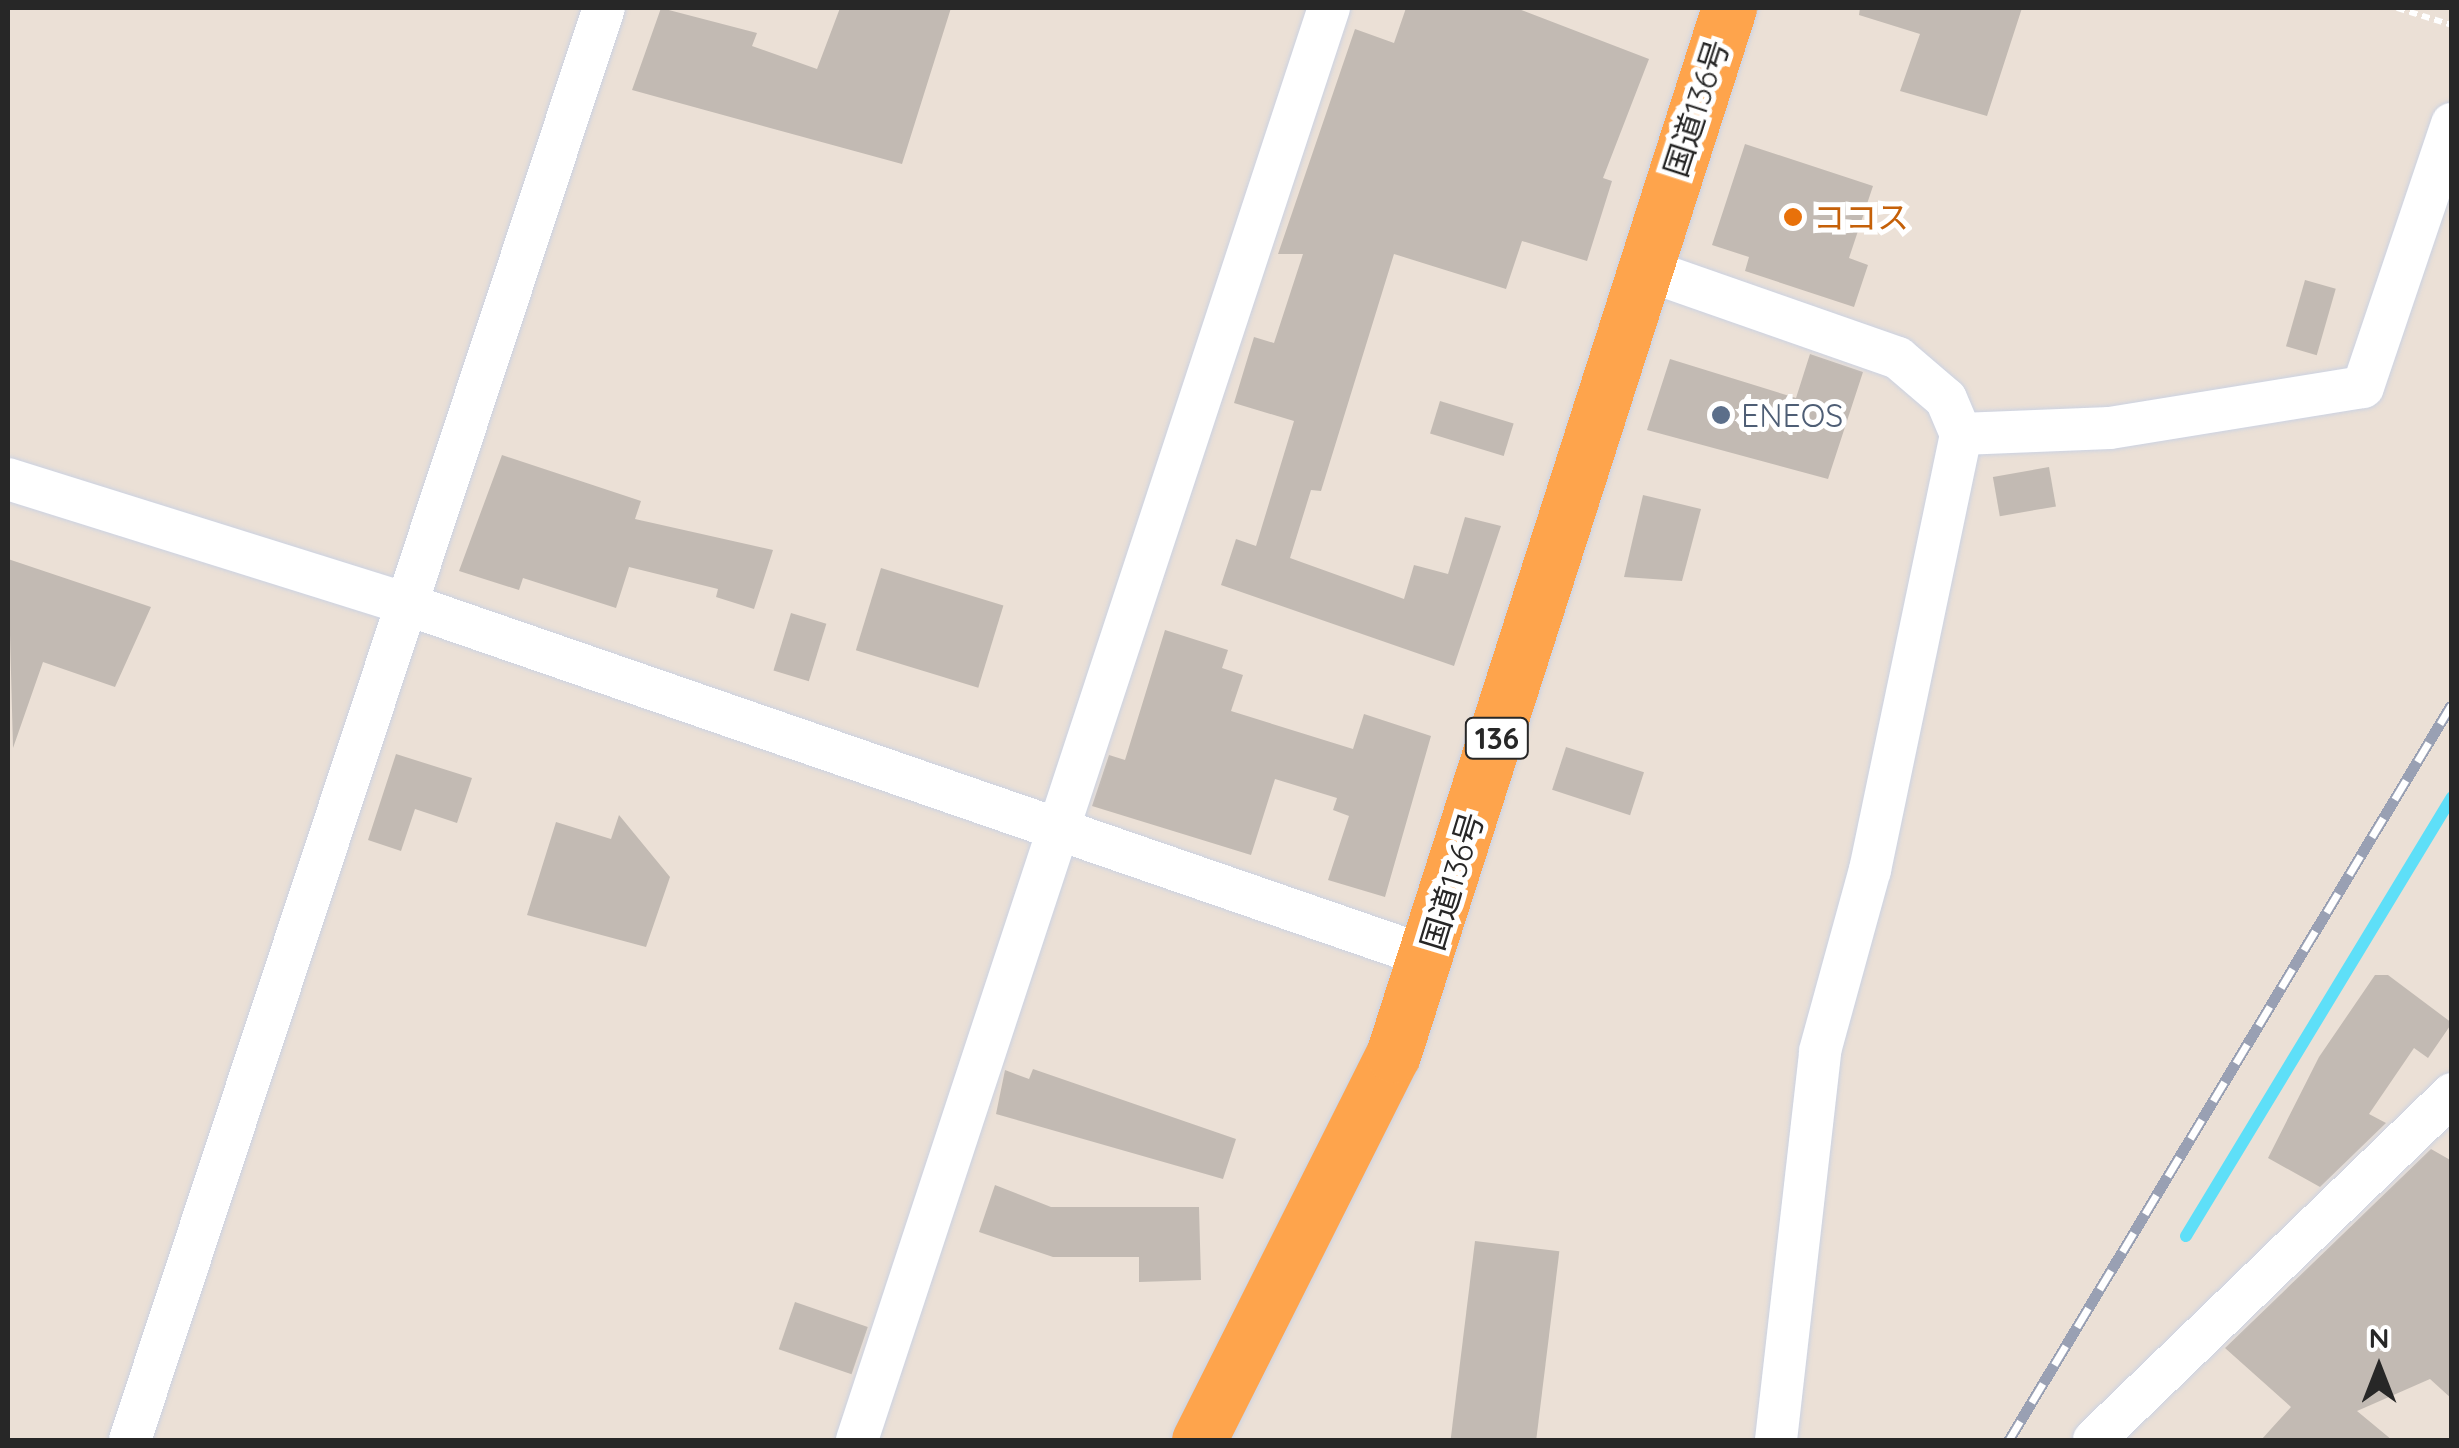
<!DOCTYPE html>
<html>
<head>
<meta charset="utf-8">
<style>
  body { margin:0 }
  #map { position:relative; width:2459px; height:1448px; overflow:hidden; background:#ebe0d6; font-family:Quicksand,"Noto Sans JP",sans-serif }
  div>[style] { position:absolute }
  .stream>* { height:12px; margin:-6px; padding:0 6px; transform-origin:6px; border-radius:6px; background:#5edff8 }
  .building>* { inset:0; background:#c2bab3; transform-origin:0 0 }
  .path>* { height:6px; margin-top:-3px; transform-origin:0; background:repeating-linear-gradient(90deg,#fff 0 8px,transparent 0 13px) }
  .roads { filter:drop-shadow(0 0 2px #cbd2e2) drop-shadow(0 0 2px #cbd2e2) }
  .minor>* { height:42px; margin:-21px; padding:0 21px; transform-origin:21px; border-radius:21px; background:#fff }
  .trunk>* { height:55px; margin:-27.5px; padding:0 27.5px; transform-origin:27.5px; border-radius:27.5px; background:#fea44c }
  .rail>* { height:11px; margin-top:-5.5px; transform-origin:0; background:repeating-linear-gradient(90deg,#fff 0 22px,#99a0b3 0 44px); box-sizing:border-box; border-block:2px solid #99a0b3 }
  .dots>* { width:28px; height:28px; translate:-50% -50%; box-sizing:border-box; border:5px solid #fff; border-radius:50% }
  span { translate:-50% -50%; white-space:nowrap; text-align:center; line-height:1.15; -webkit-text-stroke:10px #fff; paint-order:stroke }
  .shield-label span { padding:2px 8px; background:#fff; border:2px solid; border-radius:8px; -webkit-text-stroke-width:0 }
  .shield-label { font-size:30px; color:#272727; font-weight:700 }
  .street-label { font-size:32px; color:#272727 }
  .food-label { font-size:32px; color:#c56008 }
  .left { translate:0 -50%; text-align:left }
  .service-label { font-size:32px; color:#4e5e75 }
  .frame { position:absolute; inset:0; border:10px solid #272727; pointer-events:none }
  .north { position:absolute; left:2329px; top:1318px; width:100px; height:100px; -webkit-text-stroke:8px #fff; paint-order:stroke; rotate:0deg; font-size:28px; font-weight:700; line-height:40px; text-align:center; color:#272727 }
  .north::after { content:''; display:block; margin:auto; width:35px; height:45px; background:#272727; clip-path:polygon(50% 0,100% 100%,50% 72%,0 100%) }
</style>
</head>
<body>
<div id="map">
  <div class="stream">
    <div style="left:2186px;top:1236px;width:513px;rotate:-58.79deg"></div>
  </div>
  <div class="building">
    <div style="clip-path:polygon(661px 8px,757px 33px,752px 46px,817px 69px,840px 8px,951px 8px,902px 164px,632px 90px)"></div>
    <div style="clip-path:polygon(1406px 8px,1516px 8px,1649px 59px,1603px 178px,1612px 181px,1587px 261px,1522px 241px,1506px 289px,1394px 254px,1321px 491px,1311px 490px,1290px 558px,1404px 599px,1414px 565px,1448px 574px,1465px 517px,1501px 526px,1454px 666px,1221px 585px,1236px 539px,1256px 546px,1294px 421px,1234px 403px,1254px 337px,1274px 343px,1303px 254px,1278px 254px,1355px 29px,1394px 43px)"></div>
    <div style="clip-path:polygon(1860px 8px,2022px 8px,1987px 116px,1900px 91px,1920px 34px,1859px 15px)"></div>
    <div style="clip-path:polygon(1745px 144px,1873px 186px,1849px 258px,1868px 265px,1854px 307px,1745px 271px,1749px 257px,1712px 245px)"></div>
    <div style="left:2305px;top:280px;width:32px;height:69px;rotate:16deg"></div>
    <div style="clip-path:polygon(1810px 354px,1863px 372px,1828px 479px,1647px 430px,1670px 359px,1796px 398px)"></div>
    <div style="left:1440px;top:401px;width:77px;height:34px;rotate:17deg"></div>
    <div style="clip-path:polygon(502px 455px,641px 501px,635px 519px,773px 550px,754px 609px,716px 597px,718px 589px,629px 567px,616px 608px,523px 578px,519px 590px,459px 571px)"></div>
    <div style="left:2049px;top:467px;width:40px;height:57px;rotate:80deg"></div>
    <div style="clip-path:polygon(1643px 495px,1701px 509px,1682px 581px,1624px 577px)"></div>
    <div style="clip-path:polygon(8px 559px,151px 607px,115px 687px,43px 662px,13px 748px)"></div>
    <div style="left:881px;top:568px;width:128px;height:86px;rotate:17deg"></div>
    <div style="left:791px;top:613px;width:37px;height:60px;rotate:17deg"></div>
    <div style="clip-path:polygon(1165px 630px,1228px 650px,1222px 668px,1243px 675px,1231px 711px,1353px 749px,1364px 714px,1431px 736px,1385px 897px,1328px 880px,1349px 816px,1333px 810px,1337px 798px,1275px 779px,1251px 855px,1092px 806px,1109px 755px,1125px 760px)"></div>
    <div style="left:1566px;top:747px;width:82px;height:45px;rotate:18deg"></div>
    <div style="clip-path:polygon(396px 754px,472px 778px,457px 823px,415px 809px,401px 851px,368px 840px)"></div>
    <div style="clip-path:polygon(619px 815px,670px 877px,646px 947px,527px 915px,556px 822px,611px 839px)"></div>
    <div style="clip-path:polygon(2375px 975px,2388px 975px,2452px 1023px,2428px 1058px,2414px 1048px,2369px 1114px,2386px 1123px,2320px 1187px,2268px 1158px,2319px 1057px)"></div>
    <div style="clip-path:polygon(1033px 1069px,1236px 1139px,1223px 1179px,996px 1114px,1005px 1070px,1029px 1079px)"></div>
    <div style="clip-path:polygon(2431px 1149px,2452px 1161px,2452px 1399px,2430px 1379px,2357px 1411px,2392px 1440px,2261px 1440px,2291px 1407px,2225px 1348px)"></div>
    <div style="clip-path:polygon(995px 1185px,1051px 1207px,1199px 1207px,1201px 1280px,1139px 1282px,1139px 1257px,1053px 1257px,979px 1232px)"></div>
    <div style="left:1475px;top:1241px;width:85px;height:201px;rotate:7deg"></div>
    <div style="left:795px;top:1302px;width:77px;height:50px;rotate:19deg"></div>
  </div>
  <div class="path">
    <div style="left:2397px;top:8px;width:58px;rotate:17.2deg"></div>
  </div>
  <div class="roads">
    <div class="minor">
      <div style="left:1644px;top:269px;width:269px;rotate:19.3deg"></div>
      <div style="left:1898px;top:358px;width:63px;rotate:40.5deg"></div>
      <div style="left:1946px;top:399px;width:38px;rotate:67deg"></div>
      <div style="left:8px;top:479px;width:417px;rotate:17.4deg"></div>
      <div style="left:406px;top:604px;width:1081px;rotate:19.05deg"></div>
      <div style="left:130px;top:1440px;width:1508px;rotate:-71.69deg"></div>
      <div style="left:857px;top:1440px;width:1508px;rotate:-71.76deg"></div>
      <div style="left:1776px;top:1440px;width:391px;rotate:-83.5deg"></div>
      <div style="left:1820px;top:1051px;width:188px;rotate:-74.6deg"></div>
      <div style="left:1870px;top:870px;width:445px;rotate:-78.2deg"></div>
      <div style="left:1961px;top:434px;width:149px;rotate:-2.3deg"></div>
      <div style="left:2110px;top:428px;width:256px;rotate:-9.2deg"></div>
      <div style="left:2363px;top:387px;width:278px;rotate:-71.3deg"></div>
      <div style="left:2094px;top:1440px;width:498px;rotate:-44deg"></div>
    </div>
    <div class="trunk">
      <div style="left:1199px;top:1440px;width:431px;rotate:-63.3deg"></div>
      <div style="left:1393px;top:1055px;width:1100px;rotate:-72.21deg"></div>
    </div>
  </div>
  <div class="rail">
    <div style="left:2009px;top:1440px;width:859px;rotate:-58.96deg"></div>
  </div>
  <div class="dots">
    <div style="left:1793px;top:217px;background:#e8710a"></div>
    <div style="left:1721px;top:415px;background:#5c6f8a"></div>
  </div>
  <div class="shield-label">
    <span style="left:1497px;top:738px">136</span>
  </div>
  <div class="street-label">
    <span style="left:1696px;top:108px;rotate:-72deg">国道136号</span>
    <span style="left:1452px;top:881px;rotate:-73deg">国道136号</span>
  </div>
  <div class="food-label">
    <span class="left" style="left:1813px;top:217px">ココス</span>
  </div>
  <div class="service-label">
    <span class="left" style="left:1741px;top:415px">ENEOS</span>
  </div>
  <div class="frame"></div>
  <div class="north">N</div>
</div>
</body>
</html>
